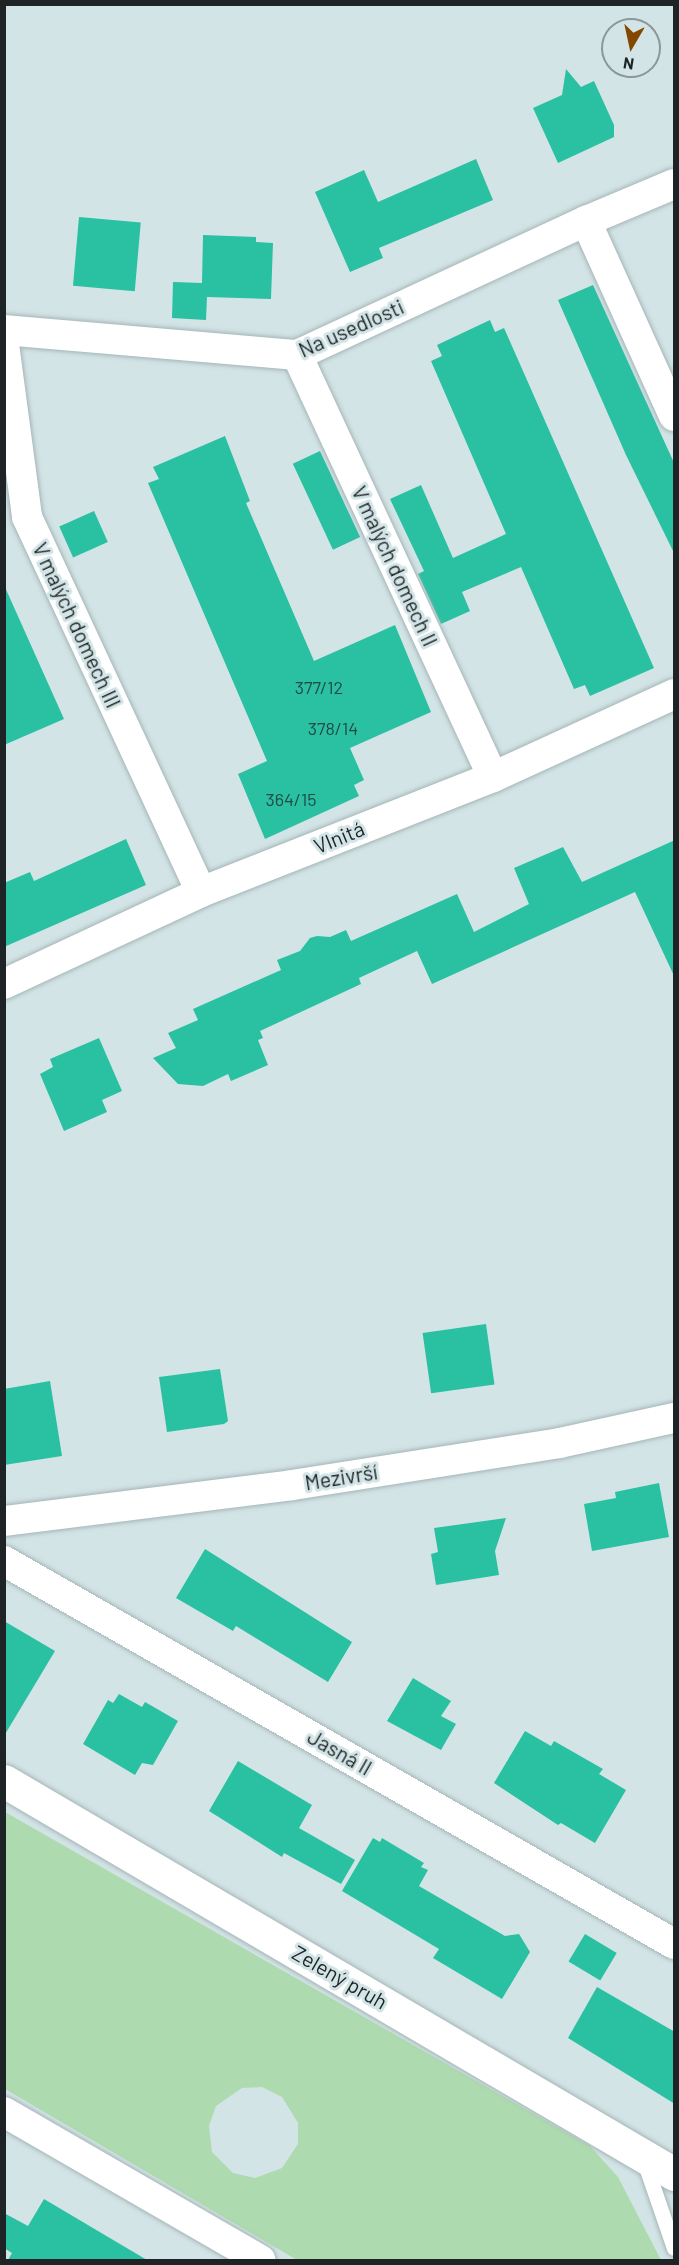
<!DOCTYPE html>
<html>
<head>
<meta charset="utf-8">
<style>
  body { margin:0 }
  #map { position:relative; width:679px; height:2265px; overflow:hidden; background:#d3e4e6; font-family:Barlow,sans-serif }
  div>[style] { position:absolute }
  .green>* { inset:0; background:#addbaf }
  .building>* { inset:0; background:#2ac0a2; transform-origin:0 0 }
  .roads { filter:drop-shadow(0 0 2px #a5b5b7) drop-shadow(0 0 2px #a5b5b7) }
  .service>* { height:15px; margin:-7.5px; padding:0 7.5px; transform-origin:7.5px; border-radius:7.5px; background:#fff }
  .minor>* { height:30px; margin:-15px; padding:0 15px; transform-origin:15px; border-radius:15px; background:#fff }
  .tertiary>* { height:33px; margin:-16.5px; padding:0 16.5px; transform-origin:16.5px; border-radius:16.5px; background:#fff }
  span { translate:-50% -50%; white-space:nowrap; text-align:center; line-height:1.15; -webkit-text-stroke:6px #d3e4e6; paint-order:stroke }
  .number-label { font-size:18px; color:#214b44 }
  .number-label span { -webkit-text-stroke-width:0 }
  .street-label { font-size:21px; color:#1e2425 }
  .frame { position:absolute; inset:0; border:6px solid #1e2425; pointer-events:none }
  .north { position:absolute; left:601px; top:18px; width:60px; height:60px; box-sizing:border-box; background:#d3e4e6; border:2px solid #8b9799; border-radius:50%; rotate:189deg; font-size:16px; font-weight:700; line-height:24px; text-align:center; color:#1e2425 }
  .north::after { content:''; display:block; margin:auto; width:21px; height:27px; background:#834700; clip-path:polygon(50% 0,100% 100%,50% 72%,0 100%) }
</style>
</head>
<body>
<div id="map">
  <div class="green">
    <div style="clip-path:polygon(evenodd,5px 1812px,590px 2146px,618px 2177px,661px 2260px,297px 2260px,5px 2089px,5px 1812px,262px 2087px,282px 2097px,298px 2123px,298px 2144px,282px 2168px,255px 2178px,233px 2173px,212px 2152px,209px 2126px,216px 2106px,242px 2088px,262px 2087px)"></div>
  </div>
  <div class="building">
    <div style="clip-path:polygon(566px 69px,581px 87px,594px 81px,614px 125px,614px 137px,558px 163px,533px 108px,562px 95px)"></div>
    <div style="clip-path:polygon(476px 159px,493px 200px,379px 248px,383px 258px,350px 272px,315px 192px,364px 170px,378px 202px)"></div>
    <div style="left:79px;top:217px;width:62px;height:69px;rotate:5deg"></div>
    <div style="clip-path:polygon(203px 235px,256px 237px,256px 242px,273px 243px,271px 299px,207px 297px,206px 320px,172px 318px,173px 282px,202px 283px)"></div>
    <div style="clip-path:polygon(593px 285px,675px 465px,675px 555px,626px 455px,558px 300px)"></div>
    <div style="clip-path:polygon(490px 320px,495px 332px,504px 328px,654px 668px,590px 696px,585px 685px,574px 689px,521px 567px,462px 592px,470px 611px,441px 624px,418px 574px,424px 571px,390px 499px,421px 485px,453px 558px,506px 534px,431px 361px,442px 356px,437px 345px)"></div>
    <div style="clip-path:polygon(225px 436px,250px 501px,246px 503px,314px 661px,395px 625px,431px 712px,350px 748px,364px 780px,354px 785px,359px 796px,265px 839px,238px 774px,267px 761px,148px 483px,159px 479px,153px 467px)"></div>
    <div style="left:320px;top:451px;width:95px;height:30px;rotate:65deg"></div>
    <div style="left:94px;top:511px;width:34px;height:38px;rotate:66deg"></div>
    <div style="clip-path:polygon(4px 585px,64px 719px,4px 745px)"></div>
    <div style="clip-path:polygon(126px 839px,146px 885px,4px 947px,4px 883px,30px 872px,34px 881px)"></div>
    <div style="clip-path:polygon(675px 840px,675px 978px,635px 892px,432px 984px,417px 951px,359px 978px,361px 984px,260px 1031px,263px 1038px,258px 1040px,268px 1065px,231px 1081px,228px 1074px,203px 1086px,178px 1084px,153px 1058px,176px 1048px,168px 1033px,198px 1020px,193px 1009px,281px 970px,277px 960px,300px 951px,310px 938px,317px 936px,330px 937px,346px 930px,351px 941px,457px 894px,474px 932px,529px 904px,514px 868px,563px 847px,582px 882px)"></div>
    <div style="clip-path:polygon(99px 1038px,122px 1091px,102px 1100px,107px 1112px,64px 1131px,40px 1074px,53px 1067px,50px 1059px)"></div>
    <div style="left:486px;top:1324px;width:61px;height:64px;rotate:82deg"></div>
    <div style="clip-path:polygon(220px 1369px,228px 1421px,224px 1424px,167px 1432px,159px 1377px)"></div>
    <div style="clip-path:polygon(50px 1381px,62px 1456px,4px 1465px,4px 1389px)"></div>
    <div style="clip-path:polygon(659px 1483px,669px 1537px,592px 1551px,584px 1504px,616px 1498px,615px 1492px)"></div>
    <div style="clip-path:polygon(506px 1518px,495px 1551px,499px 1575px,436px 1585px,431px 1554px,438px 1552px,434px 1528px)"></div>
    <div style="clip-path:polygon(205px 1549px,352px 1642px,328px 1682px,236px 1626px,233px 1631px,176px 1598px)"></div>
    <div style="clip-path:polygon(4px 1621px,55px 1651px,4px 1736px)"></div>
    <div style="clip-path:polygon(413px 1678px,451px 1701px,441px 1716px,456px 1724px,441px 1750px,387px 1721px)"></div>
    <div style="clip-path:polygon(119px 1694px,142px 1707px,145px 1702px,178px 1721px,153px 1765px,142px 1763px,135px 1775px,83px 1744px,108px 1700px,113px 1703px)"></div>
    <div style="clip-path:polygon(525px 1731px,551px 1746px,554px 1741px,603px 1769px,599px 1774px,626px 1790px,595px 1843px,561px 1823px,558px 1825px,494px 1783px)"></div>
    <div style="clip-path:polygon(238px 1761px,312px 1805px,299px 1828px,355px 1860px,341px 1884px,284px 1853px,282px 1857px,209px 1811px)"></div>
    <div style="clip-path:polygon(373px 1838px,380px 1842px,382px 1838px,424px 1863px,421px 1867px,428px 1870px,419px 1886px,505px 1936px,519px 1934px,530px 1952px,502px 1999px,433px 1958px,439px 1949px,342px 1891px)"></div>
    <div style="left:585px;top:1934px;width:37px;height:32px;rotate:31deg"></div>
    <div style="clip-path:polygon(597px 1987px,675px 2032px,675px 2104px,568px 2038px)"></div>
    <div style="clip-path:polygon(44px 2199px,71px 2215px,147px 2260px,8px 2260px,12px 2253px,4px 2248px,4px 2213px,28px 2226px)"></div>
  </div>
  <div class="roads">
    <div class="service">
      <div style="left:644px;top:2161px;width:92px;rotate:71deg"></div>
    </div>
    <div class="minor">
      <div style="left:586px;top:221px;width:214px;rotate:65.7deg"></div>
      <div style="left:4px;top:330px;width:294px;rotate:4.9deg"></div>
      <div style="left:297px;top:355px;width:319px;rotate:-24.9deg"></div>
      <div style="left:586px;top:221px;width:95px;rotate:-22.8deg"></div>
      <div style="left:4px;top:344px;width:175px;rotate:82.4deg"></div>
      <div style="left:27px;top:517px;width:413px;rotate:65.1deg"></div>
      <div style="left:297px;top:355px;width:465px;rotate:65.1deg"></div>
      <div style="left:4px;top:984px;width:217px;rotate:-25deg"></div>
      <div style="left:201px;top:892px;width:314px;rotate:-21.5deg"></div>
      <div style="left:493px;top:777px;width:199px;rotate:-24.6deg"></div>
      <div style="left:4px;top:1521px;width:290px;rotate:-7.1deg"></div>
      <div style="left:292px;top:1485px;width:271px;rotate:-8.9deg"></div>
      <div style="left:560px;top:1443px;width:117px;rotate:-12.4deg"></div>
      <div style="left:4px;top:1561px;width:772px;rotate:29.75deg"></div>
      <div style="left:4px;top:2112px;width:296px;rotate:30deg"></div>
    </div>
    <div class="tertiary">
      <div style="left:4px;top:1781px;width:777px;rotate:30.39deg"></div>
    </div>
  </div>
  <div class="number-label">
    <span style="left:319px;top:687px">377/12</span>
    <span style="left:333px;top:728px">378/14</span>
    <span style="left:291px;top:799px">364/15</span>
  </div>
  <div class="street-label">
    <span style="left:351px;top:328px;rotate:-24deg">Na usedlosti</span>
    <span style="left:395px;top:566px;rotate:65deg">V malých domech II</span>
    <span style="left:77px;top:625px;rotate:65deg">V malých domech III</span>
    <span style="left:339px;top:837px;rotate:-22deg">Vlnitá</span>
    <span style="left:341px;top:1477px;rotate:-9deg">Mezivrší</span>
    <span style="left:340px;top:1752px;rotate:30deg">Jasná II</span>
    <span style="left:340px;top:1977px;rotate:30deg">Zelený pruh</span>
  </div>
  <div class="frame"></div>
  <div class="north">N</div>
</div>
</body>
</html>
